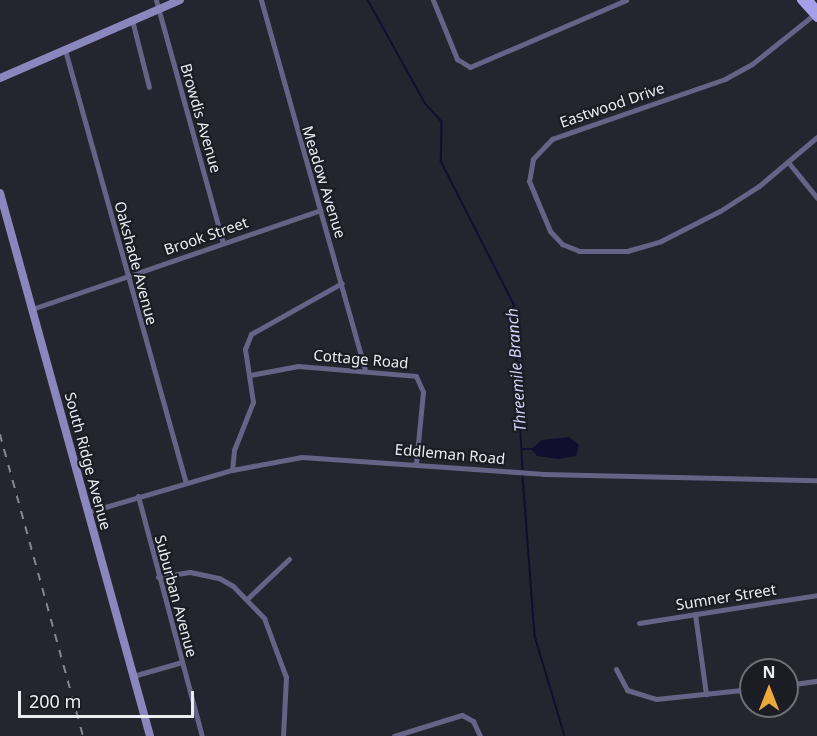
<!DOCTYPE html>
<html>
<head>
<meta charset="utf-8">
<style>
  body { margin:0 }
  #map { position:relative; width:817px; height:736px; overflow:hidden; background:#25252f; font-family:"Noto Sans",sans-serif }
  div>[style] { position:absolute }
  .water>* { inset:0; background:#120e2e }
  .stream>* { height:1.5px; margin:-0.75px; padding:0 0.75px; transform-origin:0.75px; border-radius:0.75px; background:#120e2e }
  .street>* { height:5px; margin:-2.5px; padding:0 2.5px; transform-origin:2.5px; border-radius:2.5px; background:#656487 }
  .secondary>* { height:8px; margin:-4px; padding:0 4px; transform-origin:4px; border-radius:4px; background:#8987be }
  .primary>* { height:8px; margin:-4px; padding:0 4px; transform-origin:4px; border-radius:4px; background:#a4a1e9 }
  .rail>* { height:1.5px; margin-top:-0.75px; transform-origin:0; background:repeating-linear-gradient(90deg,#85858d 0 8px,transparent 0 16px) }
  span { translate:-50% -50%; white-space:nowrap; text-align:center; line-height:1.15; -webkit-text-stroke:4.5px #1c1c25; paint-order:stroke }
  .street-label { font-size:15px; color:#ececf3 }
  .water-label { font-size:16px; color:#d5d4fc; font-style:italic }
  .north { position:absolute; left:739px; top:658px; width:60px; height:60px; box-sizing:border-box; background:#1c1c25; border:2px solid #6f6f77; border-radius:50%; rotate:0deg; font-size:16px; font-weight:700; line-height:24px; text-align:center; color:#ececf3 }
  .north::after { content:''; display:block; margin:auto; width:21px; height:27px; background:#eca93a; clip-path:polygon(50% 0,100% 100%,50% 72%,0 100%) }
  .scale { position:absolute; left:18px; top:691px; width:176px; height:27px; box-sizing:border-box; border:3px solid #ececf3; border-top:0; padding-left:8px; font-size:18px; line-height:21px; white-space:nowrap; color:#ececf3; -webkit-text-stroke:4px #1c1c25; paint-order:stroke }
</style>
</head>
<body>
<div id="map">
  <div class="water">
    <div style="clip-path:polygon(569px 437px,579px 445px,576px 456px,558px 459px,537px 456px,531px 449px,542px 440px)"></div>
  </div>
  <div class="stream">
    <div style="left:368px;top:0;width:118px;rotate:61deg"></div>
    <div style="left:425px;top:103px;width:25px;rotate:48deg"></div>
    <div style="left:442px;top:122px;width:39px;rotate:91deg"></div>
    <div style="left:441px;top:161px;width:161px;rotate:63deg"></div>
    <div style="left:514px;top:304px;width:167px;rotate:86.9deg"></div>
    <div style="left:523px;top:449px;width:10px"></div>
    <div style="left:523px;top:476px;width:160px;rotate:85.7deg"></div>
    <div style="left:535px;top:636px;width:104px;rotate:73.3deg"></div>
  </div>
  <div class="street">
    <div style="left:156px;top:0;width:252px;rotate:74.6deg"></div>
    <div style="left:261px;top:0;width:384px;rotate:74.3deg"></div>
    <div style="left:433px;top:0;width:64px;rotate:67.9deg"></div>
    <div style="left:457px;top:59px;width:15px;rotate:32deg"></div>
    <div style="left:470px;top:67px;width:170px;rotate:-23.2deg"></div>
    <div style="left:816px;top:13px;width:82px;rotate:141.4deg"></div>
    <div style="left:752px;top:64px;width:31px;rotate:151deg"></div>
    <div style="left:725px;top:79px;width:183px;rotate:160.9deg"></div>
    <div style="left:552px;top:139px;width:28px;rotate:134deg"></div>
    <div style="left:533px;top:159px;width:22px;rotate:100deg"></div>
    <div style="left:529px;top:181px;width:54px;rotate:67.2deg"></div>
    <div style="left:550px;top:231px;width:18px;rotate:47deg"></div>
    <div style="left:562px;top:244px;width:18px;rotate:22deg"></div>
    <div style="left:579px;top:251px;width:48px"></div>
    <div style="left:627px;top:251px;width:35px;rotate:-16deg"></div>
    <div style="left:661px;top:241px;width:66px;rotate:-27deg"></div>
    <div style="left:720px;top:211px;width:46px;rotate:-32.7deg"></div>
    <div style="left:759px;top:186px;width:76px;rotate:-40.2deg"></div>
    <div style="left:132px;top:20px;width:69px;rotate:75.8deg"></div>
    <div style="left:65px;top:50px;width:449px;rotate:74.4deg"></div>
    <div style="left:788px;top:162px;width:46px;rotate:51.1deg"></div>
    <div style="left:32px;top:309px;width:305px;rotate:-18.9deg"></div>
    <div style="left:250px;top:375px;width:49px;rotate:-10.6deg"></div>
    <div style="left:298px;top:366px;width:118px;rotate:4.8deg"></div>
    <div style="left:416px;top:376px;width:17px;rotate:66deg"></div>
    <div style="left:423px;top:392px;width:71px;rotate:95.6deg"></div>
    <div style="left:232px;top:470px;width:20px;rotate:-84deg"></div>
    <div style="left:234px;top:450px;width:52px;rotate:-68.4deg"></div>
    <div style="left:253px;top:402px;width:54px;rotate:-98.6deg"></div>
    <div style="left:245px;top:349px;width:16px;rotate:-68deg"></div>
    <div style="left:251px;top:334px;width:104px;rotate:-29.3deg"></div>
    <div style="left:138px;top:496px;width:248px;rotate:75.1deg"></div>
    <div style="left:88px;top:512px;width:150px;rotate:-16.3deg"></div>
    <div style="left:232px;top:470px;width:71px;rotate:-10.5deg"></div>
    <div style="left:302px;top:457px;width:242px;rotate:4deg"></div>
    <div style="left:543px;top:474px;width:274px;rotate:1.3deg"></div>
    <div style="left:158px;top:577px;width:32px;rotate:-9deg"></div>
    <div style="left:190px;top:572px;width:30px;rotate:12deg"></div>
    <div style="left:219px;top:578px;width:16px;rotate:30deg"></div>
    <div style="left:233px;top:586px;width:45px;rotate:45.9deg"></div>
    <div style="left:264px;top:618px;width:63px;rotate:69.6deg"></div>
    <div style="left:286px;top:677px;width:59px;rotate:92.9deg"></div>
    <div style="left:247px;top:599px;width:58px;rotate:-43.6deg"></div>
    <div style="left:695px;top:614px;width:81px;rotate:82.2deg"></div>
    <div style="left:639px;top:623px;width:180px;rotate:-8.9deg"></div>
    <div style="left:616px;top:669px;width:24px;rotate:62deg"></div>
    <div style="left:627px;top:690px;width:30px;rotate:17deg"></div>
    <div style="left:656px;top:699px;width:96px;rotate:-6deg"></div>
    <div style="left:133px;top:676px;width:51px;rotate:-15.9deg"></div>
    <div style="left:787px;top:685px;width:30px;rotate:-8deg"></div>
    <div style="left:394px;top:736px;width:71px;rotate:-17.2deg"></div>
    <div style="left:462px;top:715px;width:13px;rotate:29deg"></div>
    <div style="left:473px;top:721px;width:17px;rotate:65deg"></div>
  </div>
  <div class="secondary">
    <div style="left:0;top:78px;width:196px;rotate:-23.4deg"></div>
    <div style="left:0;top:193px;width:563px;rotate:74.56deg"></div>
  </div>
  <div class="primary">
    <div style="left:801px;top:0;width:24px;rotate:48deg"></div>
    <div style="left:809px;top:0;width:13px;rotate:51deg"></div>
  </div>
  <div class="rail">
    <div style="left:0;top:434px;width:313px;rotate:74.6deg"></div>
  </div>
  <div class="street-label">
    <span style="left:612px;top:105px;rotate:-19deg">Eastwood Drive</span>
    <span style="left:201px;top:118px;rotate:74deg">Browdis Avenue</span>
    <span style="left:324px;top:182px;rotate:73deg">Meadow Avenue</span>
    <span style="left:206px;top:236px;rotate:-19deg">Brook Street</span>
    <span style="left:136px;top:263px;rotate:75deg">Oakshade Avenue</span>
    <span style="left:361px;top:359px;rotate:5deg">Cottage Road</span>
    <span style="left:450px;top:454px;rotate:5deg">Eddleman Road</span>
    <span style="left:88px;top:461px;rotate:75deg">South Ridge Avenue</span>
    <span style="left:176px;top:596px;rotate:75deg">Suburban Avenue</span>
    <span style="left:726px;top:597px;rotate:-9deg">Sumner Street</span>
  </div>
  <div class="water-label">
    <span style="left:516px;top:370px;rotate:-94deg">Threemile Branch</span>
  </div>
  <div class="north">N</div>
  <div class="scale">200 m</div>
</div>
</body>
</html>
